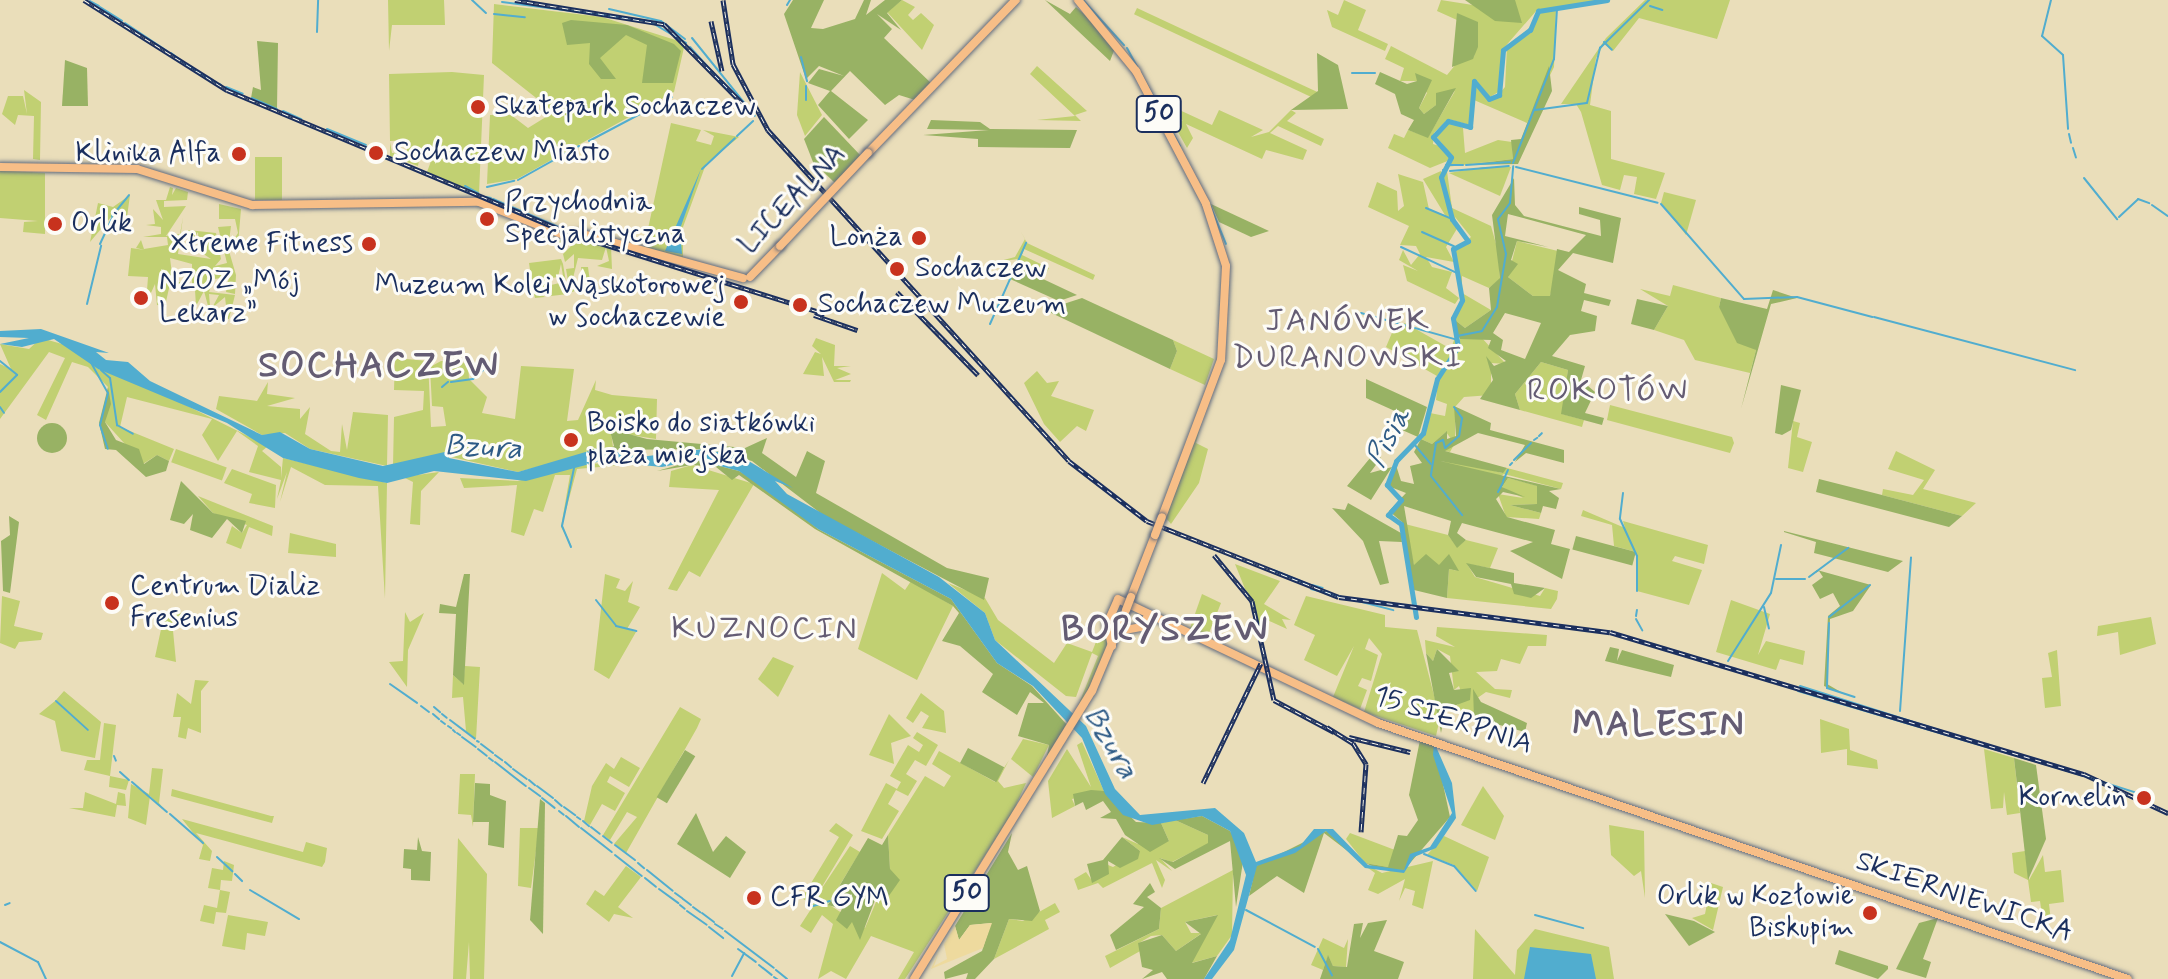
<!DOCTYPE html>
<html>
<head>
<meta charset="utf-8">
<style>
  body { margin:0 }
  #map { position:relative; width:2168px; height:979px; overflow:hidden; background:#eadeba; font-family:Mynerve,sans-serif }
  div>[style] { position:absolute }
  .green>* { inset:0; background:#c1d072; transform-origin:0 0 }
  .forest>* { inset:0; background:#98b264; transform-origin:0 0 }
  .round { border-radius:50% }
  .sand>* { inset:0; background:#eeda9e }
  .water>* { inset:0; background:#51adcf }
  .stream>* { height:2px; margin:-1px; padding:0 1px; transform-origin:1px; border-radius:1px; background:#51adcf }
  .river>* { height:5px; margin:-2.5px; padding:0 2.5px; transform-origin:2.5px; border-radius:2.5px; background:#51adcf }
  .roads { filter:drop-shadow(0 0 2px #636c7e) drop-shadow(0 0 2px #636c7e) }
  .major>* { height:8px; margin:-4px; padding:0 4px; transform-origin:4px; border-radius:4px; background:#f7be87 }
  .rail>* { height:5px; margin-top:-2.5px; transform-origin:0; background:repeating-linear-gradient(90deg,#fdfcf7 0 6px,#1b2f5e 0 12px); box-sizing:border-box; border-block:2px solid #1b2f5e }
  .bridges { filter:drop-shadow(0 0 2px #636c7e) drop-shadow(0 0 2px #636c7e) }
  .major-bridge>* { height:8px; margin:-4px; padding:0 4px; transform-origin:4px; border-radius:4px; background:#f7be87 }
  .dots>* { width:22px; height:22px; translate:-50% -50%; box-sizing:border-box; border:4px solid #fdfcf7; border-radius:50% }
  span { translate:-50% -50%; white-space:nowrap; text-align:center; line-height:1.15; -webkit-text-stroke:6px #fdfcf7; paint-order:stroke }
  .shield-label span { padding:2px 6px; background:#fdfcf7; border:2px solid; border-radius:6px; -webkit-text-stroke-width:0 }
  .shield-label { font-size:26px; color:#1b2f5e; font-weight:700 }
  .poi-label { font-size:28px; color:#1b2f5e }
  .left { translate:0 -50%; text-align:left }
  .right { translate:-100% -50%; text-align:right }
  .street-label { font-size:28px; color:#1b2f5e }
  .water-label { font-size:30px; color:#2e5b86; font-style:italic }
  .quarter-label { font-size:32px; color:#645c73; letter-spacing:2px }
  .district-label { font-size:36px; color:#645c73; font-weight:700; letter-spacing:2px }
</style>
</head>
<body>
<div id="map">
  <div class="green">
    <div style="clip-path:polygon(388px 0,444px 0,445px 25px,392px 25px,389px 51px)"></div>
    <div style="clip-path:polygon(902px 0,915px 7px,908px 15px,913px 20px,921px 13px,934px 25px,922px 50px,887px 12px)"></div>
    <div style="clip-path:polygon(1344px 0,1366px 10px,1358px 30px,1388px 44px,1385px 51px,1332px 27px,1327px 10px,1338px 15px)"></div>
    <div style="clip-path:polygon(1441px 0,1479px 6px,1515px 0,1605px 0,1537px 10px,1503px 49px,1500px 91px,1490px 97px,1475px 79px,1470px 125px,1448px 119px,1434px 133px,1433px 144px,1446px 148px,1450px 160px,1430px 168px,1388px 148px,1394px 134px,1404px 138px,1408px 130px,1428px 137px,1455px 91px,1424px 114px,1419px 108px,1427px 93px,1418px 81px,1400px 81px,1404px 68px,1385px 59px,1391px 46px,1447px 75px,1461px 58px,1474px 57px,1477px 38px,1457px 13px,1457px 20px,1437px 11px)"></div>
    <div style="clip-path:polygon(1645px 0,1730px 0,1717px 39px,1639px 18px,1613px 51px,1604px 44px,1596px 58px,1590px 105px,1611px 111px,1611px 159px,1665px 173px,1656px 199px,1634px 194px,1637px 177px,1624px 175px,1620px 190px,1602px 185px,1581px 112px,1576px 104px,1561px 104px,1606px 38px)"></div>
    <div style="clip-path:polygon(494px 4px,602px 17px,685px 43px,674px 92px,517px 179px,487px 184px,490px 115px,511px 115px,528px 128px,554px 112px,492px 63px)"></div>
    <div style="left:1137px;top:8px;width:199px;height:7px;rotate:25deg"></div>
    <div style="clip-path:polygon(1556px 9px,1554px 67px,1527px 123px,1474px 100px,1474px 122px,1473px 83px,1494px 100px,1505px 87px,1507px 47px,1530px 30px,1538px 14px)"></div>
    <div style="clip-path:polygon(1037px 66px,1087px 111px,1075px 115px,1081px 121px,1037px 120px,1075px 116px,1030px 74px)"></div>
    <div style="clip-path:polygon(452px 72px,484px 75px,479px 194px,427px 172px,434px 153px,420px 153px,418px 166px,390px 156px,390px 142px,392px 153px,407px 152px,407px 140px,390px 141px,389px 74px)"></div>
    <div style="clip-path:polygon(800px 72px,822px 115px,805px 136px,797px 115px)"></div>
    <div style="clip-path:polygon(24px 90px,41px 102px,40px 160px,33px 159px,34px 116px,18px 115px,15px 125px,2px 114px,8px 96px,23px 96px,27px 114px)"></div>
    <div style="clip-path:polygon(1162px 102px,1212px 125px,1219px 110px,1263px 130px,1251px 137px,1269px 132px,1291px 110px,1296px 113px,1287px 121px,1324px 139px,1321px 146px,1278px 126px,1270px 133px,1307px 150px,1303px 160px,1266px 150px,1262px 159px,1186px 124px,1193px 138px,1187px 148px,1169px 116px,1183px 121px)"></div>
    <div style="clip-path:polygon(1449px 122px,1463px 128px,1465px 153px,1498px 140px,1512px 142px,1513px 159px,1446px 167px,1453px 157px,1435px 135px)"></div>
    <div style="clip-path:polygon(671px 123px,701px 130px,696px 141px,711px 145px,714px 136px,703px 130px,739px 137px,706px 164px,683px 227px,683px 257px,644px 247px)"></div>
    <div style="left:255px;top:157px;width:27px;height:43px"></div>
    <div style="clip-path:polygon(1511px 167px,1500px 196px,1449px 173px,1484px 167px)"></div>
    <div style="clip-path:polygon(0 170px,45px 173px,45px 234px,23px 232px,24px 222px,38px 221px,0 218px)"></div>
    <div style="clip-path:polygon(1441px 171px,1458px 227px,1446px 247px,1454px 262px,1426px 257px,1432px 267px,1452px 272px,1446px 288px,1459px 298px,1455px 304px,1407px 281px,1403px 265px,1418px 271px,1399px 260px,1403px 250px,1411px 265px,1420px 254px,1416px 246px,1400px 245px,1409px 226px,1368px 207px,1377px 182px,1397px 191px,1398px 211px,1404px 206px,1398px 174px,1423px 182px,1429px 209px,1445px 215px,1423px 179px)"></div>
    <div style="clip-path:polygon(1447px 171px,1452px 208px,1491px 226px,1498px 251px,1500px 279px,1489px 288px,1462px 276px,1462px 293px,1491px 310px,1465px 328px,1455px 320px,1463px 299px,1455px 250px,1471px 237px,1451px 212px,1442px 176px)"></div>
    <div style="clip-path:polygon(170px 187px,173px 188px,172px 195px,176px 188px,188px 192px,187px 200px,164px 201px,164px 207px,186px 206px,166px 236px,180px 234px,183px 217px,178px 254px,211px 259px,199px 251px,198px 232px,188px 249px,188px 230px,216px 233px,221px 259px,215px 266px,227px 263px,218px 227px,231px 226px,228px 249px,238px 233px,235px 219px,219px 219px,219px 204px,241px 209px,238px 245px,229px 251px,236px 275px,235px 294px,226px 292px,229px 277px,214px 279px,209px 292px,235px 295px,229px 319px,212px 317px,227px 314px,225px 297px,212px 308px,219px 295px,209px 294px,211px 317px,204px 291px,196px 306px,195px 290px,206px 288px,192px 284px,192px 264px,170px 258px,173px 282px,188px 282px,189px 284px,170px 284px,165px 306px,157px 305px,155px 284px,146px 304px,148px 277px,128px 276px,131px 248px,145px 250px,136px 248px,141px 240px,144px 249px,168px 245px,167px 237px,143px 237px,161px 234px,161px 227px,146px 225px,155px 224px,153px 209px,163px 220px,156px 200px,166px 200px)"></div>
    <div style="clip-path:polygon(1664px 192px,1696px 200px,1686px 235px,1661px 203px)"></div>
    <div style="clip-path:polygon(130px 195px,127px 217px,111px 217px,90px 242px,98px 203px,113px 207px)"></div>
    <div style="clip-path:polygon(1020px 230px,1027px 243px,1095px 275px,1093px 280px,1024px 249px,1022px 255px,1049px 268px,1043px 279px,1015px 267px,1018px 259px,996px 262px,1015px 257px,1025px 239px)"></div>
    <div style="clip-path:polygon(575px 235px,623px 247px,611px 246px,612px 269px,597px 266px,609px 261px,606px 247px,602px 260px,578px 258px,571px 286px,584px 282px,581px 267px,588px 267px,590px 282px,597px 281px,570px 293px,566px 269px,574px 268px,574px 254px,565px 262px,563px 254px,577px 240px,563px 241px,560px 252px,553px 243px)"></div>
    <div style="clip-path:polygon(1517px 241px,1562px 252px,1550px 296px,1533px 296px,1508px 277px)"></div>
    <div style="clip-path:polygon(561px 259px,563px 264px,568px 294px,551px 296px,551px 285px,564px 282px,561px 264px,558px 277px,546px 279px,546px 290px,537px 292px,545px 297px,535px 298px,532px 285px,542px 286px,539px 276px,532px 284px,529px 263px)"></div>
    <div style="clip-path:polygon(1673px 285px,1721px 298px,1719px 307px,1756px 350px,1750px 373px,1695px 360px,1684px 340px,1654px 330px,1668px 306px,1640px 289px,1670px 296px)"></div>
    <div style="clip-path:polygon(1405px 323px,1451px 349px,1455px 337px,1458px 346px,1437px 376px,1386px 347px,1394px 328px)"></div>
    <div style="clip-path:polygon(1480px 336px,1506px 364px,1491px 363px,1491px 395px,1464px 397px,1455px 407px,1455px 443px,1450px 452px,1444px 451px,1454px 443px,1446px 432px,1432px 444px,1421px 439px,1430px 413px,1445px 416px,1447px 404px,1436px 400px,1438px 381px,1460px 339px)"></div>
    <div style="clip-path:polygon(41px 338px,76px 348px,98px 369px,119px 372px,268px 446px,262px 451px,281px 467px,281px 478px,283px 458px,387px 483px,385px 599px,378px 486px,325px 485px,291px 467px,280px 502px,287px 472px,277px 499px,281px 480px,249px 472px,258px 446px,237px 431px,218px 461px,202px 435px,212px 419px,127px 397px,120px 427px,174px 449px,169px 461px,157px 455px,143px 464px,105px 422px,108px 387px,88px 367px,72px 362px,46px 420px,37px 415px,65px 358px,49px 352px,0 419px,0 364px,11px 369px,0 344px,29px 349px)"></div>
    <div style="clip-path:polygon(816px 338px,835px 345px,834px 366px,851px 366px,837px 368px,851px 374px,835px 380px,851px 380px,850px 382px,834px 382px,822px 357px,824px 376px,803px 374px,815px 352px,821px 354px,812px 346px)"></div>
    <div style="clip-path:polygon(1173px 340px,1214px 359px,1205px 385px,1170px 369px,1177px 351px)"></div>
    <div style="clip-path:polygon(395px 358px,428px 361px,431px 427px,446px 426px,443px 407px,432px 406px,430px 367px,441px 361px,468px 363px,469px 379px,487px 397px,482px 413px,515px 419px,521px 366px,574px 369px,567px 421px,578px 420px,596px 380px,595px 390px,612px 395px,657px 399px,656px 439px,611px 432px,613px 447px,518px 472px,447px 456px,393px 466px,394px 417px,423px 410px,424px 391px,394px 390px)"></div>
    <div style="clip-path:polygon(1541px 362px,1568px 370px,1562px 414px,1584px 420px,1582px 427px,1520px 410px,1515px 394px)"></div>
    <div style="clip-path:polygon(1037px 371px,1047px 383px,1059px 381px,1051px 396px,1094px 410px,1086px 431px,1077px 426px,1060px 442px,1044px 424px,1024px 383px)"></div>
    <div style="clip-path:polygon(268px 382px,267px 394px,295px 398px,267px 406px,300px 409px,300px 419px,310px 407px,305px 434px,331px 451px,340px 452px,342px 424px,347px 450px,353px 412px,388px 415px,387px 466px,310px 449px,285px 433px,262px 435px,216px 409px,219px 396px,257px 401px)"></div>
    <div style="clip-path:polygon(1610px 405px,1732px 437px,1734px 443px,1730px 453px,1607px 420px)"></div>
    <div style="clip-path:polygon(1793px 421px,1800px 423px,1797px 437px,1812px 442px,1803px 472px,1788px 468px)"></div>
    <div style="clip-path:polygon(1200px 428px,1196px 443px,1208px 449px,1199px 483px,1171px 524px,1165px 517px)"></div>
    <div style="left:176px;top:449px;width:54px;height:14px;rotate:20deg"></div>
    <div style="clip-path:polygon(1896px 451px,1935px 470px,1923px 489px,1976px 503px,1962px 516px,1882px 495px,1883px 489px,1913px 495px,1924px 480px,1888px 469px)"></div>
    <div style="clip-path:polygon(1443px 457px,1502px 473px,1507px 468px,1563px 483px,1561px 489px,1504px 474px,1496px 479px,1445px 464px)"></div>
    <div style="clip-path:polygon(586px 463px,622px 465px,577px 469px,562px 525px,572px 547px,561px 527px,570px 475px,555px 475px,543px 512px,534px 509px,524px 536px,511px 532px,517px 485px,464px 488px,460px 478px,518px 481px)"></div>
    <div style="clip-path:polygon(692px 465px,754px 484px,700px 577px,689px 571px,677px 591px,668px 589px,719px 490px,669px 487px,671px 471px)"></div>
    <div style="clip-path:polygon(232px 469px,276px 485px,275px 508px,249px 503px,252px 494px,224px 483px)"></div>
    <div style="clip-path:polygon(439px 472px,421px 491px,420px 525px,410px 524px,413px 482px,403px 477px)"></div>
    <div style="clip-path:polygon(1508px 478px,1538px 486px,1537px 504px,1510px 505px,1541px 513px,1539px 519px,1506px 517px,1498px 494px,1523px 498px,1502px 487px)"></div>
    <div style="clip-path:polygon(198px 496px,273px 526px,272px 536px,249px 527px,241px 549px,226px 543px,232px 526px,242px 533px,247px 525px,213px 513px)"></div>
    <div style="clip-path:polygon(1583px 510px,1625px 528px,1623px 521px,1708px 545px,1704px 564px,1675px 556px,1672px 561px,1702px 570px,1689px 605px,1637px 591px,1636px 552px,1614px 546px,1612px 525px,1581px 516px)"></div>
    <div style="clip-path:polygon(1405px 524px,1448px 535px,1457px 547px,1466px 540px,1498px 548px,1490px 568px,1467px 564px,1475px 577px,1540px 596px,1545px 588px,1558px 591px,1557px 599px,1551px 609px,1447px 598px,1449px 569px,1458px 571px,1439px 565px,1414px 566px)"></div>
    <div style="clip-path:polygon(290px 533px,336px 544px,336px 557px,288px 553px)"></div>
    <div style="clip-path:polygon(1235px 564px,1280px 581px,1264px 604px,1291px 620px,1282px 619px,1287px 629px,1265px 619px,1260px 626px)"></div>
    <div style="clip-path:polygon(882px 573px,905px 590px,911px 581px,953px 606px,917px 680px,858px 649px)"></div>
    <div style="clip-path:polygon(605px 574px,620px 579px,616px 588px,625px 591px,633px 581px,628px 602px,640px 607px,627px 629px,636px 632px,609px 679px,594px 670px)"></div>
    <div style="clip-path:polygon(948px 583px,985px 598px,998px 620px,1054px 663px,1067px 643px,1092px 652px,1113px 599px,1105px 621px,1111px 636px,1092px 685px,1076px 711px,1098px 656px,1092px 653px,1076px 697px,1066px 696px,995px 640px,985px 613px)"></div>
    <div style="clip-path:polygon(1202px 594px,1221px 603px,1207px 638px,1190px 628px)"></div>
    <div style="clip-path:polygon(2px 596px,20px 601px,14px 626px,43px 633px,41px 640px,19px 642px,15px 649px,0 643px)"></div>
    <div style="clip-path:polygon(1306px 596px,1385px 615px,1385px 627px,1417px 630px,1440px 718px,1436px 736px,1364px 712px,1382px 654px,1369px 638px,1365px 649px,1378px 655px,1371px 681px,1362px 678px,1358px 686px,1367px 690px,1360px 709px,1333px 697px,1354px 646px,1337px 676px,1304px 660px,1315px 635px,1294px 625px)"></div>
    <div style="clip-path:polygon(1731px 600px,1770px 614px,1758px 655px,1766px 641px,1805px 651px,1803px 665px,1780px 659px,1776px 670px,1716px 652px)"></div>
    <div style="clip-path:polygon(165px 611px,185px 614px,184px 621px,172px 620px,176px 662px,155px 657px)"></div>
    <div style="clip-path:polygon(405px 612px,410px 622px,424px 613px,408px 650px,407px 687px,389px 662px,403px 661px)"></div>
    <div style="clip-path:polygon(2151px 617px,2156px 644px,2120px 655px,2118px 632px,2097px 636px,2098px 626px)"></div>
    <div style="clip-path:polygon(1437px 627px,1547px 635px,1546px 646px,1528px 646px,1520px 664px,1501px 659px,1497px 671px,1476px 672px,1495px 689px,1512px 690px,1510px 698px,1486px 692px,1476px 699px,1474px 718px,1452px 712px,1463px 698px,1459px 686px,1454px 690px,1450px 656px,1437px 649px,1433px 661px,1426px 653px,1425px 640px,1455px 647px,1436px 636px)"></div>
    <div style="clip-path:polygon(2057px 650px,2061px 706px,2045px 708px,2042px 678px,2052px 677px,2048px 653px)"></div>
    <div style="clip-path:polygon(773px 657px,794px 666px,778px 697px,758px 679px)"></div>
    <div style="clip-path:polygon(465px 666px,480px 667px,476px 739px,466px 731px,463px 697px,452px 698px,453px 675px,463px 684px)"></div>
    <div style="clip-path:polygon(195px 680px,209px 681px,201px 691px,201px 733px,188px 728px,186px 739px,178px 737px,181px 717px,173px 717px,177px 693px,191px 704px)"></div>
    <div style="clip-path:polygon(64px 691px,101px 722px,95px 758px,61px 751px,55px 721px,39px 714px,55px 701px,88px 731px,56px 700px)"></div>
    <div style="clip-path:polygon(921px 693px,944px 711px,946px 733px,922px 728px,929px 716px,921px 711px,913px 723px,906px 718px)"></div>
    <div style="clip-path:polygon(680px 707px,701px 719px,697px 728px,626px 853px,614px 844px,637px 817px,627px 812px,610px 840px,603px 835px)"></div>
    <div style="clip-path:polygon(889px 714px,911px 736px,891px 743px,894px 764px,869px 755px)"></div>
    <div style="clip-path:polygon(1820px 719px,1849px 729px,1850px 750px,1877px 760px,1878px 769px,1847px 765px,1847px 749px,1821px 753px)"></div>
    <div style="clip-path:polygon(104px 723px,116px 725px,110px 776px,129px 780px,126px 790px,109px 787px,110px 776px,84px 770px,87px 760px,100px 760px)"></div>
    <div style="clip-path:polygon(917px 732px,938px 745px,926px 766px,915px 760px,906px 774px,917px 781px,908px 796px,896px 790px,888px 804px,899px 811px,882px 839px,861px 831px,886px 783px,897px 789px,901px 782px,890px 776px,908px 745px,919px 752px,923px 745px,913px 738px)"></div>
    <div style="clip-path:polygon(1023px 739px,1049px 745px,1033px 777px,1011px 759px)"></div>
    <div style="clip-path:polygon(1082px 742px,1104px 791px,1072px 799px,1075px 806px,1052px 818px,1048px 781px,1067px 749px,1091px 787px,1077px 745px)"></div>
    <div style="clip-path:polygon(1984px 749px,2014px 758px,2020px 813px,2007px 815px,2004px 792px,2003px 808px,1991px 809px)"></div>
    <div style="clip-path:polygon(939px 751px,995px 782px,1009px 760px,998px 781px,1004px 788px,1026px 783px,1013px 812px,905px 979px,898px 979px,914px 952px,871px 936px,846px 979px,831px 971px,818px 979px,833px 924px,822px 915px,811px 933px,800px 926px,813px 906px,802px 898px,839px 837px,829px 831px,836px 823px,853px 835px,814px 900px,850px 846px,860px 852px,828px 904px,865px 928px,890px 869px,888px 835px,925px 776px,944px 787px,951px 776px,932px 764px)"></div>
    <div style="clip-path:polygon(621px 757px,640px 768px,629px 787px,610px 776px,607px 782px,625px 793px,615px 811px,602px 804px,590px 825px,584px 821px,592px 786px,606px 763px,614px 769px)"></div>
    <div style="clip-path:polygon(152px 768px,163px 769px,159px 803px,167px 813px,150px 796px,146px 825px,128px 818px,131px 784px,149px 794px)"></div>
    <div style="clip-path:polygon(460px 774px,475px 774px,473px 827px,471px 815px,458px 814px)"></div>
    <div style="clip-path:polygon(1483px 786px,1504px 816px,1495px 840px,1461px 825px)"></div>
    <div style="clip-path:polygon(172px 789px,271px 816px,274px 816px,272px 823px,171px 796px)"></div>
    <div style="clip-path:polygon(85px 792px,116px 804px,118px 792px,125px 794px,126px 806px,117px 805px,115px 817px,69px 808px,83px 808px)"></div>
    <div style="clip-path:polygon(182px 819px,303px 852px,306px 842px,327px 848px,325px 862px,322px 867px,196px 833px,212px 851px,210px 861px,199px 859px,203px 845px)"></div>
    <div style="clip-path:polygon(1175px 820px,1208px 835px,1208px 844px,1172px 862px,1160px 858px,1172px 871px,1156px 860px,1165px 880px,1162px 888px,1152px 863px,1103px 888px,1098px 883px,1078px 890px,1074px 879px,1086px 872px,1093px 882px,1103px 863px,1113px 867px,1140px 851px,1122px 837px,1138px 844px,1169px 841px,1161px 823px)"></div>
    <div style="clip-path:polygon(1609px 825px,1644px 831px,1645px 898px,1641px 871px,1634px 876px,1611px 855px)"></div>
    <div style="clip-path:polygon(520px 828px,539px 828px,531px 888px,518px 886px)"></div>
    <div style="clip-path:polygon(1350px 833px,1395px 850px,1393px 860px,1388px 867px,1365px 863px,1346px 839px)"></div>
    <div style="clip-path:polygon(1444px 836px,1489px 857px,1477px 891px,1454px 865px,1427px 855px)"></div>
    <div style="clip-path:polygon(458px 838px,487px 874px,484px 979px,470px 979px,469px 942px,466px 979px,453px 979px)"></div>
    <div style="clip-path:polygon(2025px 851px,2029px 880px,2043px 855px,2045px 872px,2061px 870px,2064px 902px,2049px 904px,2051px 921px,2043px 922px,2040px 901px,2031px 902px,2028px 880px,2014px 873px,2012px 853px)"></div>
    <div style="clip-path:polygon(1357px 860px,1382px 873px,1433px 861px,1423px 909px,1412px 905px,1415px 891px,1405px 888px,1399px 901px,1405px 879px,1378px 894px,1368px 890px,1375px 873px)"></div>
    <div style="clip-path:polygon(224px 861px,234px 865px,232px 881px,221px 880px,220px 890px,230px 892px,226px 913px,216px 912px,214px 924px,200px 921px,204px 905px,217px 908px,220px 890px,208px 888px,212px 868px,223px 870px)"></div>
    <div style="clip-path:polygon(626px 866px,641px 877px,618px 907px,633px 918px,614px 914px,609px 922px,586px 904px,595px 890px,604px 896px)"></div>
    <div style="clip-path:polygon(1233px 870px,1232px 935px,1217px 956px,1191px 963px,1217px 915px,1185px 922px,1191px 933px,1202px 933px,1176px 951px,1162px 935px,1151px 936px,1139px 943px,1142px 950px,1110px 968px,1105px 956px,1159px 929px,1161px 908px)"></div>
    <div style="clip-path:polygon(1711px 883px,1723px 887px,1713px 930px,1692px 918px,1705px 914px)"></div>
    <div style="clip-path:polygon(1055px 903px,1060px 912px,1045px 920px,1049px 929px,994px 959px,1009px 919px,1023px 921px)"></div>
    <div style="clip-path:polygon(228px 915px,268px 922px,265px 936px,247px 933px,245px 950px,222px 946px)"></div>
    <div style="clip-path:polygon(1475px 929px,1515px 975px,1517px 950px,1535px 929px,1609px 947px,1614px 979px,1473px 979px)"></div>
    <div style="clip-path:polygon(1323px 938px,1344px 948px,1348px 939px,1346px 967px,1333px 966px,1328px 956px,1323px 970px,1311px 965px)"></div>
  </div>
  <div class="forest">
    <div style="clip-path:polygon(793px 0,824px 0,811px 28px,823px 29px,855px 19px,864px 0,871px 0,866px 15px,885px 0,902px 0,887px 13px,901px 30px,877px 14px,892px 29px,884px 38px,932px 84px,915px 100px,899px 95px,885px 105px,850px 71px,831px 91px,868px 120px,849px 139px,818px 105px,830px 91px,808px 83px,819px 69px,844px 76px,819px 66px,806px 79px,784px 14px)"></div>
    <div style="clip-path:polygon(1045px 0,1070px 14px,1076px 7px,1104px 32px,1115px 48px,1110px 61px)"></div>
    <div style="clip-path:polygon(1465px 0,1515px 0,1522px 23px,1495px 21px)"></div>
    <div style="clip-path:polygon(1457px 13px,1478px 22px,1478px 47px,1473px 59px,1452px 67px)"></div>
    <div style="clip-path:polygon(571px 20px,627px 25px,674px 44px,681px 51px,673px 83px,642px 83px,647px 45px,626px 35px,600px 58px,616px 79px,601px 79px,589px 64px,590px 43px,567px 45px,562px 23px)"></div>
    <div style="clip-path:polygon(257px 41px,278px 43px,277px 109px,251px 98px,253px 87px,261px 90px)"></div>
    <div style="clip-path:polygon(1317px 53px,1338px 65px,1348px 109px,1291px 110px,1318px 91px)"></div>
    <div style="clip-path:polygon(65px 60px,87px 68px,88px 106px,62px 106px)"></div>
    <div style="clip-path:polygon(1549px 66px,1552px 91px,1518px 164px,1465px 165px,1513px 159px,1511px 140px,1521px 139px)"></div>
    <div style="clip-path:polygon(1380px 72px,1407px 84px,1417px 81px,1415px 73px,1432px 80px,1419px 108px,1424px 114px,1436px 105px,1436px 93px,1456px 88px,1428px 138px,1408px 130px,1414px 120px,1401px 114px,1395px 94px,1375px 84px)"></div>
    <div style="clip-path:polygon(824px 117px,861px 156px,835px 183px,813px 162px,804px 139px)"></div>
    <div style="clip-path:polygon(931px 120px,980px 122px,990px 129px,1077px 130px,1070px 148px,978px 147px,978px 139px,923px 135px,989px 130px,927px 129px)"></div>
    <div style="clip-path:polygon(evenodd,1514px 178px,1515px 205px,1524px 216px,1601px 236px,1600px 220px,1579px 214px,1579px 207px,1621px 218px,1613px 263px,1573px 253px,1558px 270px,1586px 284px,1584px 293px,1611px 300px,1609px 306px,1584px 300px,1581px 311px,1597px 316px,1595px 331px,1570px 335px,1552px 356px,1585px 366px,1581px 380px,1595px 392px,1585px 413px,1604px 418px,1602px 425px,1561px 414px,1568px 370px,1541px 362px,1515px 394px,1520px 410px,1480px 399px,1493px 380px,1486px 356px,1494px 366px,1506px 361px,1488px 348px,1491px 340px,1460px 339px,1454px 327px,1455px 320px,1465px 328px,1491px 310px,1489px 288px,1500px 278px,1492px 215px,1514px 178px,1508px 214px,1586px 235px,1569px 252px,1557px 249px,1550px 296px,1533px 296px,1508px 277px,1518px 264px,1511px 260px,1517px 241px,1548px 247px,1505px 236px,1508px 214px,1514px 178px,1505px 313px,1541px 323px,1525px 359px,1501px 350px,1503px 340px,1493px 333px,1505px 313px)"></div>
    <div style="clip-path:polygon(1211px 204px,1269px 231px,1251px 237px,1219px 222px)"></div>
    <div style="clip-path:polygon(1015px 267px,1043px 279px,1077px 295px,1059px 301px,1010px 279px)"></div>
    <div style="clip-path:polygon(1773px 290px,1797px 298px,1771px 304px,1741px 409px,1756px 350px,1737px 343px,1719px 307px,1721px 298px,1767px 309px)"></div>
    <div style="clip-path:polygon(1082px 298px,1173px 340px,1177px 351px,1170px 369px,1045px 310px)"></div>
    <div style="clip-path:polygon(1637px 299px,1668px 306px,1654px 330px,1631px 324px)"></div>
    <div style="clip-path:polygon(1366px 379px,1427px 407px,1418px 437px,1393px 426px,1397px 412px,1366px 398px)"></div>
    <div style="clip-path:polygon(1781px 385px,1801px 390px,1791px 430px,1782px 435px,1775px 433px)"></div>
    <div style="clip-path:polygon(108px 387px,111px 404px,105px 422px,116px 440px,139px 449px,144px 464px,157px 455px,169px 461px,166px 471px,146px 477px,116px 450px,105px 449px,99px 423px)"></div>
    <div style="clip-path:polygon(1454px 406px,1491px 423px,1490px 430px,1564px 450px,1564px 463px,1526px 453px,1515px 462px,1525px 445px,1478px 433px,1445px 451px,1507px 468px,1503px 473px,1440px 461px,1561px 489px,1549px 491px,1559px 498px,1556px 509px,1543px 506px,1541px 513px,1510px 505px,1537px 504px,1537px 486px,1508px 478px,1502px 487px,1525px 497px,1503px 492px,1496px 499px,1507px 517px,1555px 530px,1551px 544px,1570px 549px,1562px 579px,1510px 551px,1533px 542px,1462px 523px,1457px 533px,1466px 540px,1457px 548px,1448px 535px,1451px 521px,1404px 506px,1414px 565px,1426px 554px,1439px 565px,1449px 554px,1459px 571px,1449px 569px,1447px 598px,1414px 590px,1402px 522px,1389px 511px,1406px 493px,1388px 486px,1396px 465px,1401px 481px,1414px 484px,1410px 466px,1422px 463px,1414px 452px,1421px 439px,1432px 444px,1447px 431px,1447px 439px,1456px 436px)"></div>
    <div style="clip-path:polygon(588px 423px,647px 439px,745px 448px,767px 438px,762px 453px,796px 477px,807px 451px,825px 461px,816px 493px,947px 568px,989px 578px,984px 600px,823px 515px,752px 461px,704px 449px,608px 450px,614px 446px,610px 431px)"></div>
    <div class="round" style="left:37px;top:423px;width:30px;height:30px"></div>
    <div style="clip-path:polygon(1375px 452px,1381px 458px,1370px 473px,1392px 467px,1371px 500px,1347px 486px)"></div>
    <div style="clip-path:polygon(696px 460px,739px 471px,767px 487px,818px 529px,951px 599px,997px 663px,1032px 686px,1068px 726px,1046px 761px,1049px 745px,1018px 736px,1028px 703px,1044px 703px,1030px 692px,1017px 715px,982px 692px,993px 674px,960px 646px,942px 641px,959px 613px,953px 606px,815px 529px,739px 475px,732px 480px,716px 467px,692px 465px,657px 471px)"></div>
    <div style="clip-path:polygon(1819px 479px,1882px 495px,1962px 516px,1949px 527px,1816px 492px)"></div>
    <div style="clip-path:polygon(181px 481px,213px 513px,246px 521px,242px 533px,227px 519px,212px 538px,190px 530px,193px 514px,184px 524px,170px 520px)"></div>
    <div style="clip-path:polygon(1348px 503px,1401px 533px,1402px 542px,1379px 541px,1389px 583px,1380px 585px,1363px 541px,1332px 508px,1345px 510px)"></div>
    <div style="clip-path:polygon(9px 516px,19px 522px,10px 593px,3px 591px,1px 541px,10px 535px)"></div>
    <div style="clip-path:polygon(1784px 532px,1784px 531px,1903px 561px,1888px 572px,1814px 553px,1816px 542px)"></div>
    <div style="left:1576px;top:536px;width:62px;height:14px;rotate:15deg"></div>
    <div style="clip-path:polygon(1466px 563px,1514px 573px,1514px 583px,1545px 588px,1531px 598px,1514px 594px,1511px 584px,1476px 577px)"></div>
    <div style="clip-path:polygon(1817px 570px,1871px 585px,1853px 611px,1830px 619px,1827px 684px,1846px 695px,1824px 686px,1828px 616px,1840px 606px,1833px 593px,1820px 599px,1812px 585px,1823px 577px,1819px 571px,1808px 577px)"></div>
    <div style="clip-path:polygon(464px 574px,470px 574px,464px 685px,453px 675px,456px 614px,439px 613px,440px 604px,456px 607px)"></div>
    <div style="clip-path:polygon(1610px 647px,1619px 649px,1617px 661px,1622px 650px,1674px 665px,1671px 677px,1605px 661px)"></div>
    <div style="clip-path:polygon(1437px 649px,1459px 671px,1449px 673px,1454px 690px,1471px 688px,1470px 700px,1443px 710px,1443px 723px,1441px 733px,1426px 653px,1433px 661px)"></div>
    <div style="clip-path:polygon(1473px 689px,1481px 702px,1527px 723px,1525px 732px,1474px 718px)"></div>
    <div style="clip-path:polygon(1420px 740px,1434px 742px,1450px 817px,1404px 870px,1379px 869px,1365px 863px,1388px 867px,1398px 835px,1407px 836px,1418px 820px,1409px 795px)"></div>
    <div style="left:968px;top:748px;width:41px;height:17px;rotate:28deg"></div>
    <div style="left:685px;top:750px;width:12px;height:55px;rotate:31deg"></div>
    <div style="clip-path:polygon(2014px 758px,2036px 765px,2046px 839px,2028px 880px)"></div>
    <div style="clip-path:polygon(475px 783px,490px 784px,490px 795px,506px 801px,504px 848px,488px 845px,489px 822px,473px 822px)"></div>
    <div style="clip-path:polygon(1091px 790px,1104px 791px,1136px 822px,1161px 823px,1169px 841px,1150px 852px,1125px 835px,1116px 819px,1100px 818px,1111px 812px,1103px 801px,1086px 810px,1083px 802px,1075px 806px,1073px 794px)"></div>
    <div style="clip-path:polygon(540px 799px,545px 803px,543px 934px,530px 920px)"></div>
    <div style="clip-path:polygon(696px 813px,713px 852px,726px 836px,746px 852px,730px 878px,677px 844px)"></div>
    <div style="clip-path:polygon(1202px 816px,1230px 831px,1244px 855px,1236px 907px,1230px 841px,1175px 869px,1159px 858px,1173px 862px,1208px 843px,1208px 835px,1175px 820px)"></div>
    <div style="clip-path:polygon(1326px 831px,1338px 835px,1358px 859px,1324px 833px,1304px 893px,1277px 876px,1249px 896px,1256px 866px)"></div>
    <div style="clip-path:polygon(1012px 833px,1008px 852px,1018px 870px,1027px 866px,1040px 911px,1032px 921px,1009px 919px,994px 959px,975px 979px,966px 979px,968px 973px,945px 979px,944px 972px,982px 951px,991px 923px,970px 925px,959px 940px,955px 926px)"></div>
    <div style="clip-path:polygon(888px 835px,890px 869px,900px 880px,886px 900px,875px 900px,860px 940px,852px 922px,847px 929px,836px 920px,842px 909px,828px 905px,868px 838px,882px 845px)"></div>
    <div style="clip-path:polygon(418px 837px,422px 851px,431px 852px,430px 881px,411px 880px,411px 869px,403px 868px,404px 849px,417px 850px)"></div>
    <div style="clip-path:polygon(1122px 837px,1140px 851px,1138px 859px,1120px 868px,1108px 861px,1109px 874px,1092px 883px,1087px 864px,1103px 860px)"></div>
    <div style="clip-path:polygon(1150px 883px,1155px 892px,1147px 897px,1161px 908px,1159px 929px,1116px 950px,1110px 935px,1144px 907px,1133px 904px)"></div>
    <div style="clip-path:polygon(1665px 914px,1694px 921px,1715px 932px,1689px 946px)"></div>
    <div style="clip-path:polygon(1218px 915px,1192px 963px,1217px 956px,1204px 979px,1167px 979px,1162px 972px,1142px 979px,1153px 970px,1142px 967px,1138px 943px,1162px 935px,1176px 951px,1201px 934px,1185px 922px)"></div>
    <div style="clip-path:polygon(1938px 918px,1923px 959px,1931px 962px,1926px 978px,1896px 969px,1919px 923px)"></div>
    <div style="clip-path:polygon(1387px 920px,1374px 951px,1404px 962px,1398px 979px,1320px 979px,1328px 955px,1333px 966px,1347px 967px,1354px 924px,1363px 923px,1360px 938px,1368px 923px)"></div>
    <div style="clip-path:polygon(1839px 950px,1888px 966px,1888px 969px,1878px 979px,1835px 964px)"></div>
  </div>
  <div class="sand">
    <div style="clip-path:polygon(992px 923px,983px 948px,931px 969px,940px 949px,934px 966px,947px 959px,944px 944px,955px 926px,959px 940px,970px 925px)"></div>
  </div>
  <div class="water">
    <div style="clip-path:polygon(701px 169px,680px 229px,682px 254px,665px 251px)"></div>
    <div style="clip-path:polygon(41px 329px,109px 353px,96px 352px,106px 360px,128px 362px,150px 381px,262px 435px,280px 432px,310px 449px,383px 466px,449px 451px,449px 458px,518px 472px,599px 448px,640px 457px,704px 449px,742px 457px,793px 488px,775px 481px,787px 494px,939px 577px,985px 613px,995px 640px,1086px 726px,1115px 789px,1140px 815px,1215px 808px,1244px 833px,1256px 862px,1300px 846px,1314px 829px,1333px 829px,1368px 865px,1404px 870px,1410px 854px,1430px 847px,1452px 813px,1433px 755px,1434px 742px,1452px 783px,1456px 818px,1436px 848px,1414px 857px,1404px 873px,1365px 868px,1326px 831px,1295px 853px,1257px 866px,1234px 950px,1212px 979px,1204px 979px,1230px 940px,1246px 875px,1230px 831px,1202px 816px,1152px 825px,1123px 815px,1105px 794px,1082px 738px,1033px 686px,997px 663px,951px 599px,818px 529px,739px 471px,697px 460px,662px 467px,601px 461px,526px 481px,434px 471px,387px 483px,359px 478px,283px 458px,227px 423px,98px 369px,54px 339px,22px 347px,0 344px,29px 338px,0 337px,0 331px)"></div>
    <div style="clip-path:polygon(1530px 947px,1591px 954px,1596px 979px,1524px 979px)"></div>
  </div>
  <div class="stream">
    <div style="left:472px;top:0;width:19px;rotate:43deg"></div>
    <div style="left:1083px;top:0;width:61px;rotate:47.7deg"></div>
    <div style="left:2051px;top:0;width:37px;rotate:104deg"></div>
    <div style="left:2042px;top:36px;width:28px;rotate:42deg"></div>
    <div style="left:2063px;top:55px;width:74px;rotate:86.1deg"></div>
    <div style="left:90px;top:1px;width:10px;rotate:29deg"></div>
    <div style="left:502px;top:2px;width:148px;rotate:7.4deg"></div>
    <div style="left:649px;top:21px;width:43px;rotate:30.7deg"></div>
    <div style="left:787px;top:5px;width:6px;rotate:-59deg"></div>
    <div style="left:1650px;top:6px;width:13px;rotate:18deg"></div>
    <div style="left:100px;top:7px;width:26px;rotate:32deg"></div>
    <div style="left:609px;top:9px;width:53px;rotate:13deg"></div>
    <div style="left:661px;top:21px;width:30px;rotate:37deg"></div>
    <div style="left:494px;top:14px;width:31px;rotate:6deg"></div>
    <div style="left:125px;top:23px;width:50px;rotate:33.7deg"></div>
    <div style="left:317px;top:32px;width:32px;rotate:-88deg"></div>
    <div style="left:692px;top:38px;width:100px;rotate:51.1deg"></div>
    <div style="left:1604px;top:42px;width:11px;rotate:45deg"></div>
    <div style="left:690px;top:47px;width:62px;rotate:48.3deg"></div>
    <div style="left:1127px;top:48px;width:111px;rotate:61.6deg"></div>
    <div style="left:171px;top:53px;width:15px;rotate:37deg"></div>
    <div style="left:801px;top:57px;width:25px;rotate:76deg"></div>
    <div style="left:185px;top:64px;width:14px;rotate:30deg"></div>
    <div style="left:199px;top:72px;width:9px;rotate:36deg"></div>
    <div style="left:1352px;top:73px;width:23px"></div>
    <div style="left:209px;top:78px;width:9px;rotate:32deg"></div>
    <div style="left:219px;top:84px;width:2px;rotate:27deg"></div>
    <div style="left:226px;top:87px;width:18px;rotate:22deg"></div>
    <div style="left:252px;top:98px;width:27px;rotate:24deg"></div>
    <div style="left:806px;top:100px;width:14px;rotate:-90deg"></div>
    <div style="left:1535px;top:110px;width:52px;rotate:-7.7deg"></div>
    <div style="left:1587px;top:103px;width:57px;rotate:-76.7deg"></div>
    <div style="left:1600px;top:48px;width:69px;rotate:-44.4deg"></div>
    <div style="left:283px;top:111px;width:20px;rotate:24deg"></div>
    <div style="left:327px;top:129px;width:42px;rotate:22.3deg"></div>
    <div style="left:2069px;top:134px;width:9px;rotate:77deg"></div>
    <div style="left:737px;top:136px;width:22px;rotate:-43deg"></div>
    <div style="left:589px;top:141px;width:94px;rotate:-27.9deg"></div>
    <div style="left:2073px;top:148px;width:10px;rotate:73deg"></div>
    <div style="left:1513px;top:163px;width:112px;rotate:-68.5deg"></div>
    <div style="left:1554px;top:59px;width:51px;rotate:-86.6deg"></div>
    <div style="left:1446px;top:165px;width:17px"></div>
    <div style="left:1466px;top:165px;width:44px;rotate:-3.9deg"></div>
    <div style="left:1516px;top:167px;width:146px;rotate:14.2deg"></div>
    <div style="left:702px;top:169px;width:45px;rotate:-43.2deg"></div>
    <div style="left:1443px;top:170px;width:3px"></div>
    <div style="left:1450px;top:171px;width:59px;rotate:-4.8deg"></div>
    <div style="left:2084px;top:178px;width:53px;rotate:51.2deg"></div>
    <div style="left:518px;top:180px;width:70px;rotate:-29.1deg"></div>
    <div style="left:465px;top:186px;width:15px;rotate:28deg"></div>
    <div style="left:487px;top:187px;width:28px;rotate:-13deg"></div>
    <div style="left:486px;top:197px;width:5px;rotate:11deg"></div>
    <div style="left:493px;top:199px;width:72px;rotate:23deg"></div>
    <div style="left:1661px;top:204px;width:126px;rotate:48.9deg"></div>
    <div style="left:1744px;top:299px;width:53px;rotate:-2.2deg"></div>
    <div style="left:1797px;top:297px;width:78px;rotate:14.9deg"></div>
    <div style="left:1210px;top:205px;width:42px;rotate:67.7deg"></div>
    <div style="left:2152px;top:205px;width:19px;rotate:35deg"></div>
    <div style="left:1426px;top:208px;width:28px;rotate:23deg"></div>
    <div style="left:112px;top:216px;width:27px;rotate:-51deg"></div>
    <div style="left:2119px;top:217px;width:26px;rotate:-43deg"></div>
    <div style="left:2138px;top:199px;width:12px;rotate:20deg"></div>
    <div style="left:1422px;top:232px;width:35px;rotate:24deg"></div>
    <div style="left:100px;top:244px;width:29px;rotate:-65deg"></div>
    <div style="left:1401px;top:247px;width:62px;rotate:24.9deg"></div>
    <div style="left:87px;top:304px;width:60px;rotate:-76.4deg"></div>
    <div style="left:1361px;top:313px;width:101px;rotate:15.6deg"></div>
    <div style="left:1874px;top:317px;width:208px;rotate:14.8deg"></div>
    <div style="left:990px;top:324px;width:89px;rotate:-66deg"></div>
    <div style="left:1457px;top:336px;width:25px;rotate:-11deg"></div>
    <div style="left:1482px;top:331px;width:28px;rotate:-58deg"></div>
    <div style="left:1497px;top:307px;width:54px;rotate:-80.4deg"></div>
    <div style="left:1506px;top:254px;width:36px;rotate:-103deg"></div>
    <div style="left:1498px;top:219px;width:20px;rotate:-53deg"></div>
    <div style="left:1510px;top:203px;width:37px;rotate:-85deg"></div>
    <div style="left:89px;top:359px;width:39px;rotate:61deg"></div>
    <div style="left:108px;top:393px;width:33px;rotate:104deg"></div>
    <div style="left:100px;top:425px;width:25px;rotate:72deg"></div>
    <div style="left:0;top:361px;width:22px;rotate:39deg"></div>
    <div style="left:17px;top:375px;width:24px;rotate:135deg"></div>
    <div style="left:101px;top:370px;width:12px;rotate:42deg"></div>
    <div style="left:110px;top:378px;width:48px;rotate:81.5deg"></div>
    <div style="left:117px;top:425px;width:18px;rotate:29deg"></div>
    <div style="left:451px;top:382px;width:22px;rotate:-8deg"></div>
    <div style="left:473px;top:379px;width:21px;rotate:-41deg"></div>
    <div style="left:442px;top:387px;width:8px;rotate:-40deg"></div>
    <div style="left:0;top:407px;width:7px;rotate:56deg"></div>
    <div style="left:1454px;top:407px;width:14px;rotate:54deg"></div>
    <div style="left:1462px;top:418px;width:18px;rotate:99deg"></div>
    <div style="left:1459px;top:436px;width:18px;rotate:139deg"></div>
    <div style="left:1445px;top:448px;width:8px;rotate:-104deg"></div>
    <div style="left:1443px;top:440px;width:8px;rotate:157deg"></div>
    <div style="left:1436px;top:443px;width:33px;rotate:99deg"></div>
    <div style="left:1431px;top:476px;width:50px;rotate:51.5deg"></div>
    <div style="left:1539px;top:436px;width:4px;rotate:-45deg"></div>
    <div style="left:1534px;top:440px;width:4px;rotate:-34deg"></div>
    <div style="left:1414px;top:444px;width:26px;rotate:50deg"></div>
    <div style="left:1514px;top:460px;width:24px;rotate:-45deg"></div>
    <div style="left:1510px;top:465px;width:3px;rotate:-45deg"></div>
    <div style="left:1503px;top:481px;width:12px;rotate:-66deg"></div>
    <div style="left:1498px;top:492px;width:11px;rotate:-63deg"></div>
    <div style="left:1623px;top:493px;width:26px;rotate:97deg"></div>
    <div style="left:1620px;top:519px;width:41px;rotate:65.3deg"></div>
    <div style="left:1637px;top:556px;width:35px;rotate:90deg"></div>
    <div style="left:571px;top:547px;width:23px;rotate:-113deg"></div>
    <div style="left:562px;top:526px;width:59px;rotate:-78.3deg"></div>
    <div style="left:1273px;top:570px;width:38px;rotate:22deg"></div>
    <div style="left:1809px;top:577px;width:49px;rotate:-36.6deg"></div>
    <div style="left:1776px;top:579px;width:29px"></div>
    <div style="left:1312px;top:585px;width:11px;rotate:15deg"></div>
    <div style="left:1311px;top:589px;width:85px;rotate:14.4deg"></div>
    <div style="left:596px;top:600px;width:33px;rotate:52deg"></div>
    <div style="left:616px;top:626px;width:21px;rotate:14deg"></div>
    <div style="left:1764px;top:607px;width:22px;rotate:77deg"></div>
    <div style="left:1636px;top:616px;width:6px;rotate:-81deg"></div>
    <div style="left:1829px;top:617px;width:52px;rotate:-38deg"></div>
    <div style="left:1636px;top:619px;width:13px;rotate:61deg"></div>
    <div style="left:1829px;top:623px;width:65px;rotate:91.8deg"></div>
    <div style="left:1827px;top:688px;width:29px;rotate:18deg"></div>
    <div style="left:1728px;top:661px;width:80px;rotate:-57.7deg"></div>
    <div style="left:1771px;top:593px;width:49px;rotate:-78.2deg"></div>
    <div style="left:390px;top:684px;width:33px;rotate:35deg"></div>
    <div style="left:1800px;top:686px;width:360px;rotate:17.6deg"></div>
    <div style="left:1798px;top:691px;width:288px;rotate:16.5deg"></div>
    <div style="left:56px;top:701px;width:43px;rotate:42.2deg"></div>
    <div style="left:421px;top:706px;width:10px;rotate:37deg"></div>
    <div style="left:434px;top:707px;width:8px;rotate:40deg"></div>
    <div style="left:1900px;top:711px;width:154px;rotate:-85.9deg"></div>
    <div style="left:433px;top:714px;width:8px;rotate:40deg"></div>
    <div style="left:442px;top:714px;width:6px;rotate:39deg"></div>
    <div style="left:450px;top:720px;width:31px;rotate:37deg"></div>
    <div style="left:441px;top:721px;width:5px;rotate:37deg"></div>
    <div style="left:448px;top:726px;width:4px;rotate:34deg"></div>
    <div style="left:453px;top:730px;width:3px;rotate:45deg"></div>
    <div style="left:457px;top:733px;width:4px;rotate:34deg"></div>
    <div style="left:462px;top:737px;width:17px;rotate:36deg"></div>
    <div style="left:477px;top:741px;width:2px;rotate:27deg"></div>
    <div style="left:481px;top:744px;width:15px;rotate:37deg"></div>
    <div style="left:478px;top:749px;width:11px;rotate:38deg"></div>
    <div style="left:495px;top:755px;width:9px;rotate:36deg"></div>
    <div style="left:114px;top:756px;width:5px;rotate:68deg"></div>
    <div style="left:489px;top:758px;width:5px;rotate:37deg"></div>
    <div style="left:495px;top:762px;width:39px;rotate:38deg"></div>
    <div style="left:505px;top:762px;width:8px;rotate:40deg"></div>
    <div style="left:513px;top:769px;width:17px;rotate:36deg"></div>
    <div style="left:120px;top:772px;width:12px;rotate:42deg"></div>
    <div style="left:529px;top:780px;width:8px;rotate:40deg"></div>
    <div style="left:132px;top:782px;width:46px;rotate:40.6deg"></div>
    <div style="left:537px;top:786px;width:20px;rotate:37deg"></div>
    <div style="left:529px;top:788px;width:14px;rotate:36deg"></div>
    <div style="left:542px;top:798px;width:16px;rotate:38deg"></div>
    <div style="left:555px;top:800px;width:9px;rotate:41deg"></div>
    <div style="left:564px;top:807px;width:14px;rotate:36deg"></div>
    <div style="left:559px;top:811px;width:6px;rotate:39deg"></div>
    <div style="left:170px;top:814px;width:44px;rotate:41.3deg"></div>
    <div style="left:566px;top:816px;width:17px;rotate:40deg"></div>
    <div style="left:577px;top:817px;width:4px;rotate:34deg"></div>
    <div style="left:583px;top:821px;width:8px;rotate:40deg"></div>
    <div style="left:591px;top:827px;width:11px;rotate:38deg"></div>
    <div style="left:581px;top:828px;width:39px;rotate:38deg"></div>
    <div style="left:603px;top:836px;width:11px;rotate:38deg"></div>
    <div style="left:615px;top:845px;width:25px;rotate:37deg"></div>
    <div style="left:1424px;top:854px;width:32px;rotate:22deg"></div>
    <div style="left:1454px;top:866px;width:33px;rotate:49deg"></div>
    <div style="left:615px;top:855px;width:34px;rotate:38deg"></div>
    <div style="left:217px;top:857px;width:21px;rotate:43deg"></div>
    <div style="left:638px;top:863px;width:8px;rotate:40deg"></div>
    <div style="left:647px;top:870px;width:33px;rotate:39deg"></div>
    <div style="left:235px;top:874px;width:10px;rotate:45deg"></div>
    <div style="left:645px;top:878px;width:14px;rotate:39deg"></div>
    <div style="left:659px;top:889px;width:24px;rotate:36deg"></div>
    <div style="left:250px;top:890px;width:57px;rotate:30.6deg"></div>
    <div style="left:675px;top:893px;width:9px;rotate:36deg"></div>
    <div style="left:683px;top:899px;width:10px;rotate:37deg"></div>
    <div style="left:823px;top:903px;width:7px;rotate:-16deg"></div>
    <div style="left:5px;top:905px;width:5px;rotate:-22deg"></div>
    <div style="left:680px;top:905px;width:6px;rotate:39deg"></div>
    <div style="left:813px;top:906px;width:7px;rotate:-16deg"></div>
    <div style="left:693px;top:907px;width:9px;rotate:36deg"></div>
    <div style="left:1246px;top:910px;width:78px;rotate:28.2deg"></div>
    <div style="left:687px;top:911px;width:24px;rotate:35deg"></div>
    <div style="left:702px;top:913px;width:15px;rotate:37deg"></div>
    <div style="left:1535px;top:915px;width:50px;rotate:15.2deg"></div>
    <div style="left:715px;top:924px;width:9px;rotate:32deg"></div>
    <div style="left:709px;top:927px;width:18px;rotate:38deg"></div>
    <div style="left:725px;top:931px;width:61px;rotate:37.1deg"></div>
    <div style="left:0;top:942px;width:43px;rotate:27.8deg"></div>
    <div style="left:38px;top:962px;width:19px;rotate:65deg"></div>
    <div style="left:738px;top:949px;width:22px;rotate:36deg"></div>
    <div style="left:1318px;top:949px;width:30px;rotate:62deg"></div>
    <div style="left:759px;top:965px;width:16px;rotate:38deg"></div>
    <div style="left:776px;top:970px;width:14px;rotate:39deg"></div>
    <div style="left:732px;top:976px;width:26px;rotate:-62deg"></div>
    <div style="left:774px;top:977px;width:4px;rotate:34deg"></div>
  </div>
  <div class="river">
    <div style="left:1416px;top:617px;width:94px;rotate:-99.2deg"></div>
    <div style="left:1401px;top:524px;width:16px;rotate:-145deg"></div>
    <div style="left:1388px;top:515px;width:20px;rotate:-49deg"></div>
    <div style="left:1401px;top:500px;width:21px;rotate:-133deg"></div>
    <div style="left:1387px;top:485px;width:26px;rotate:-69deg"></div>
    <div style="left:1396px;top:461px;width:39px;rotate:-46deg"></div>
    <div style="left:1423px;top:433px;width:56px;rotate:-75.5deg"></div>
    <div style="left:1437px;top:379px;width:38px;rotate:-57deg"></div>
    <div style="left:1458px;top:347px;width:29px;rotate:-100deg"></div>
    <div style="left:1453px;top:318px;width:20px;rotate:-63deg"></div>
    <div style="left:1462px;top:300px;width:52px;rotate:-100deg"></div>
    <div style="left:1453px;top:249px;width:17px;rotate:-28deg"></div>
    <div style="left:1468px;top:241px;width:27px;rotate:-126deg"></div>
    <div style="left:1452px;top:219px;width:43px;rotate:-104.7deg"></div>
    <div style="left:1441px;top:177px;width:22px;rotate:-63deg"></div>
    <div style="left:1451px;top:157px;width:27px;rotate:-132deg"></div>
    <div style="left:1433px;top:137px;width:22px;rotate:-47deg"></div>
    <div style="left:1448px;top:121px;width:23px;rotate:15deg"></div>
    <div style="left:1470px;top:127px;width:46px;rotate:-85deg"></div>
    <div style="left:1474px;top:81px;width:23px;rotate:50deg"></div>
    <div style="left:1489px;top:99px;width:11px;rotate:-22deg"></div>
    <div style="left:1499px;top:95px;width:45px;rotate:-84.9deg"></div>
    <div style="left:1503px;top:50px;width:34px;rotate:-37deg"></div>
    <div style="left:1530px;top:30px;width:21px;rotate:-67deg"></div>
    <div style="left:1538px;top:11px;width:70px;rotate:-9.1deg"></div>
  </div>
  <div class="roads">
    <div class="major">
      <div style="left:1078px;top:0;width:92px;rotate:50.8deg"></div>
      <div style="left:1136px;top:71px;width:150px;rotate:62.2deg"></div>
      <div style="left:1206px;top:204px;width:65px;rotate:72.1deg"></div>
      <div style="left:1226px;top:266px;width:94px;rotate:93deg"></div>
      <div style="left:1221px;top:360px;width:168px;rotate:110.6deg"></div>
      <div style="left:868px;top:153px;width:213px;rotate:-46deg"></div>
      <div style="left:0;top:167px;width:137px;rotate:0.8deg"></div>
      <div style="left:137px;top:169px;width:121px;rotate:17.4deg"></div>
      <div style="left:252px;top:205px;width:227px;rotate:-0.8deg"></div>
      <div style="left:479px;top:202px;width:91px;rotate:21.2deg"></div>
      <div style="left:564px;top:235px;width:19px;rotate:-3deg"></div>
      <div style="left:583px;top:234px;width:166px;rotate:15.4deg"></div>
      <div style="left:750px;top:277px;width:43px;rotate:-45.9deg"></div>
      <div style="left:1131px;top:597px;width:66px;rotate:-68.8deg"></div>
      <div style="left:1119px;top:631px;width:22px;rotate:-10deg"></div>
      <div style="left:1141px;top:627px;width:15px;rotate:-58deg"></div>
      <div style="left:1112px;top:646px;width:23px;rotate:-103deg"></div>
      <div style="left:1107px;top:624px;width:27px;rotate:-66deg"></div>
      <div style="left:1118px;top:599px;width:288px;rotate:25.5deg"></div>
      <div style="left:1378px;top:723px;width:792px;rotate:18.85deg"></div>
      <div style="left:914px;top:979px;width:339px;rotate:-58.3deg"></div>
      <div style="left:1092px;top:691px;width:88px;rotate:-67.2deg"></div>
    </div>
  </div>
  <div class="rail">
    <div style="left:84px;top:0;width:169px;rotate:32.2deg"></div>
    <div style="left:227px;top:90px;width:374px;rotate:22.7deg"></div>
    <div style="left:572px;top:234px;width:265px;rotate:17.5deg"></div>
    <div style="left:515px;top:0;width:151px;rotate:9.2deg"></div>
    <div style="left:664px;top:24px;width:117px;rotate:45.3deg"></div>
    <div style="left:723px;top:0;width:65px;rotate:81.1deg"></div>
    <div style="left:733px;top:64px;width:75px;rotate:62.1deg"></div>
    <div style="left:768px;top:130px;width:447px;rotate:47.7deg"></div>
    <div style="left:1069px;top:461px;width:98px;rotate:37.6deg"></div>
    <div style="left:1147px;top:521px;width:206px;rotate:21.6deg"></div>
    <div style="left:1339px;top:597px;width:273px;rotate:7.4deg"></div>
    <div style="left:1610px;top:632px;width:495px;rotate:16.7deg"></div>
    <div style="left:2084px;top:774px;width:93px;rotate:24.9deg"></div>
    <div style="left:711px;top:21px;width:51px;rotate:77.6deg"></div>
    <div style="left:897px;top:292px;width:116px;rotate:45.7deg"></div>
    <div style="left:814px;top:315px;width:46px;rotate:19.2deg"></div>
    <div style="left:1214px;top:555px;width:60px;rotate:50.4deg"></div>
    <div style="left:1252px;top:601px;width:101px;rotate:77.5deg"></div>
    <div style="left:1274px;top:700px;width:68px;rotate:28.1deg"></div>
    <div style="left:1327px;top:727px;width:31px;rotate:32deg"></div>
    <div style="left:1353px;top:743px;width:25px;rotate:58deg"></div>
    <div style="left:1366px;top:764px;width:68px;rotate:94.2deg"></div>
    <div style="left:1349px;top:737px;width:63px;rotate:13.8deg"></div>
    <div style="left:1203px;top:783px;width:133px;rotate:-64.2deg"></div>
  </div>
  <div class="bridges">
    <div class="major-bridge">
      <div style="left:780px;top:246px;width:128px;rotate:-46.6deg"></div>
      <div style="left:1155px;top:535px;width:19px;rotate:-69deg"></div>
      <div style="left:1126px;top:610px;width:14px;rotate:-69deg"></div>
    </div>
  </div>
  <div class="dots">
    <div style="left:478px;top:107px;background:#c8321e"></div>
    <div style="left:376px;top:153px;background:#c8321e"></div>
    <div style="left:239px;top:154px;background:#c8321e"></div>
    <div style="left:487px;top:219px;background:#c8321e"></div>
    <div style="left:55px;top:224px;background:#c8321e"></div>
    <div style="left:919px;top:238px;background:#c8321e"></div>
    <div style="left:369px;top:244px;background:#c8321e"></div>
    <div style="left:897px;top:269px;background:#c8321e"></div>
    <div style="left:141px;top:298px;background:#c8321e"></div>
    <div style="left:741px;top:302px;background:#c8321e"></div>
    <div style="left:800px;top:305px;background:#c8321e"></div>
    <div style="left:571px;top:440px;background:#c8321e"></div>
    <div style="left:112px;top:603px;background:#c8321e"></div>
    <div style="left:2144px;top:798px;background:#c8321e"></div>
    <div style="left:754px;top:898px;background:#c8321e"></div>
    <div style="left:1870px;top:913px;background:#c8321e"></div>
  </div>
  <div class="shield-label">
    <span style="left:1159px;top:114px">50</span>
    <span style="left:967px;top:893px">50</span>
  </div>
  <div class="poi-label">
    <span class="left" style="left:494px;top:107px">Skatepark Sochaczew</span>
    <span class="left" style="left:394px;top:153px">Sochaczew Miasto</span>
    <span class="right" style="left:221px;top:154px">Klinika Alfa</span>
    <span class="left" style="left:505px;top:219px">Przychodnia<br>Specjalistyczna</span>
    <span class="left" style="left:71px;top:224px">Orlik</span>
    <span class="right" style="left:903px;top:238px">Lonża</span>
    <span class="right" style="left:353px;top:244px">Xtreme Fitness</span>
    <span class="left" style="left:915px;top:269px">Sochaczew</span>
    <span class="left" style="left:159px;top:298px">NZOZ „Mój<br>Lekarz”</span>
    <span class="right" style="left:725px;top:302px">Muzeum Kolei Wąskotorowej<br>w Sochaczewie</span>
    <span class="left" style="left:818px;top:305px">Sochaczew Muzeum</span>
    <span class="left" style="left:587px;top:440px">Boisko do siatkówki<br>plaża miejska</span>
    <span class="left" style="left:130px;top:603px">Centrum Dializ<br>Fresenius</span>
    <span class="right" style="left:2126px;top:798px">Kornelin</span>
    <span class="right" style="left:1854px;top:913px">Orlik w Kozłowie<br>Biskupim</span>
    <span class="left" style="left:770px;top:898px">CFR GYM</span>
  </div>
  <div class="street-label">
    <span style="left:793px;top:200px;rotate:-46deg">LICEALNA</span>
    <span style="left:1453px;top:721px;rotate:18deg">15 SIERPNIA</span>
    <span style="left:1964px;top:898px;rotate:19deg">SKIERNIEWICKA</span>
  </div>
  <div class="water-label">
    <span style="left:1389px;top:438px;rotate:-62deg">Pisia</span>
    <span style="left:483px;top:448px;rotate:3deg">Bzura</span>
    <span style="left:1110px;top:743px;rotate:60deg">Bzura</span>
  </div>
  <div class="quarter-label">
    <span style="left:1348px;top:340px">JANÓWEK<br>DURANOWSKI</span>
    <span style="left:1608px;top:391px">ROKOTÓW</span>
    <span style="left:765px;top:629px">KUZNOCIN</span>
  </div>
  <div class="district-label">
    <span style="left:379px;top:367px">SOCHACZEW</span>
    <span style="left:1165px;top:631px">BORYSZEW</span>
    <span style="left:1659px;top:726px">MALESIN</span>
  </div>
</div>
</body>
</html>
